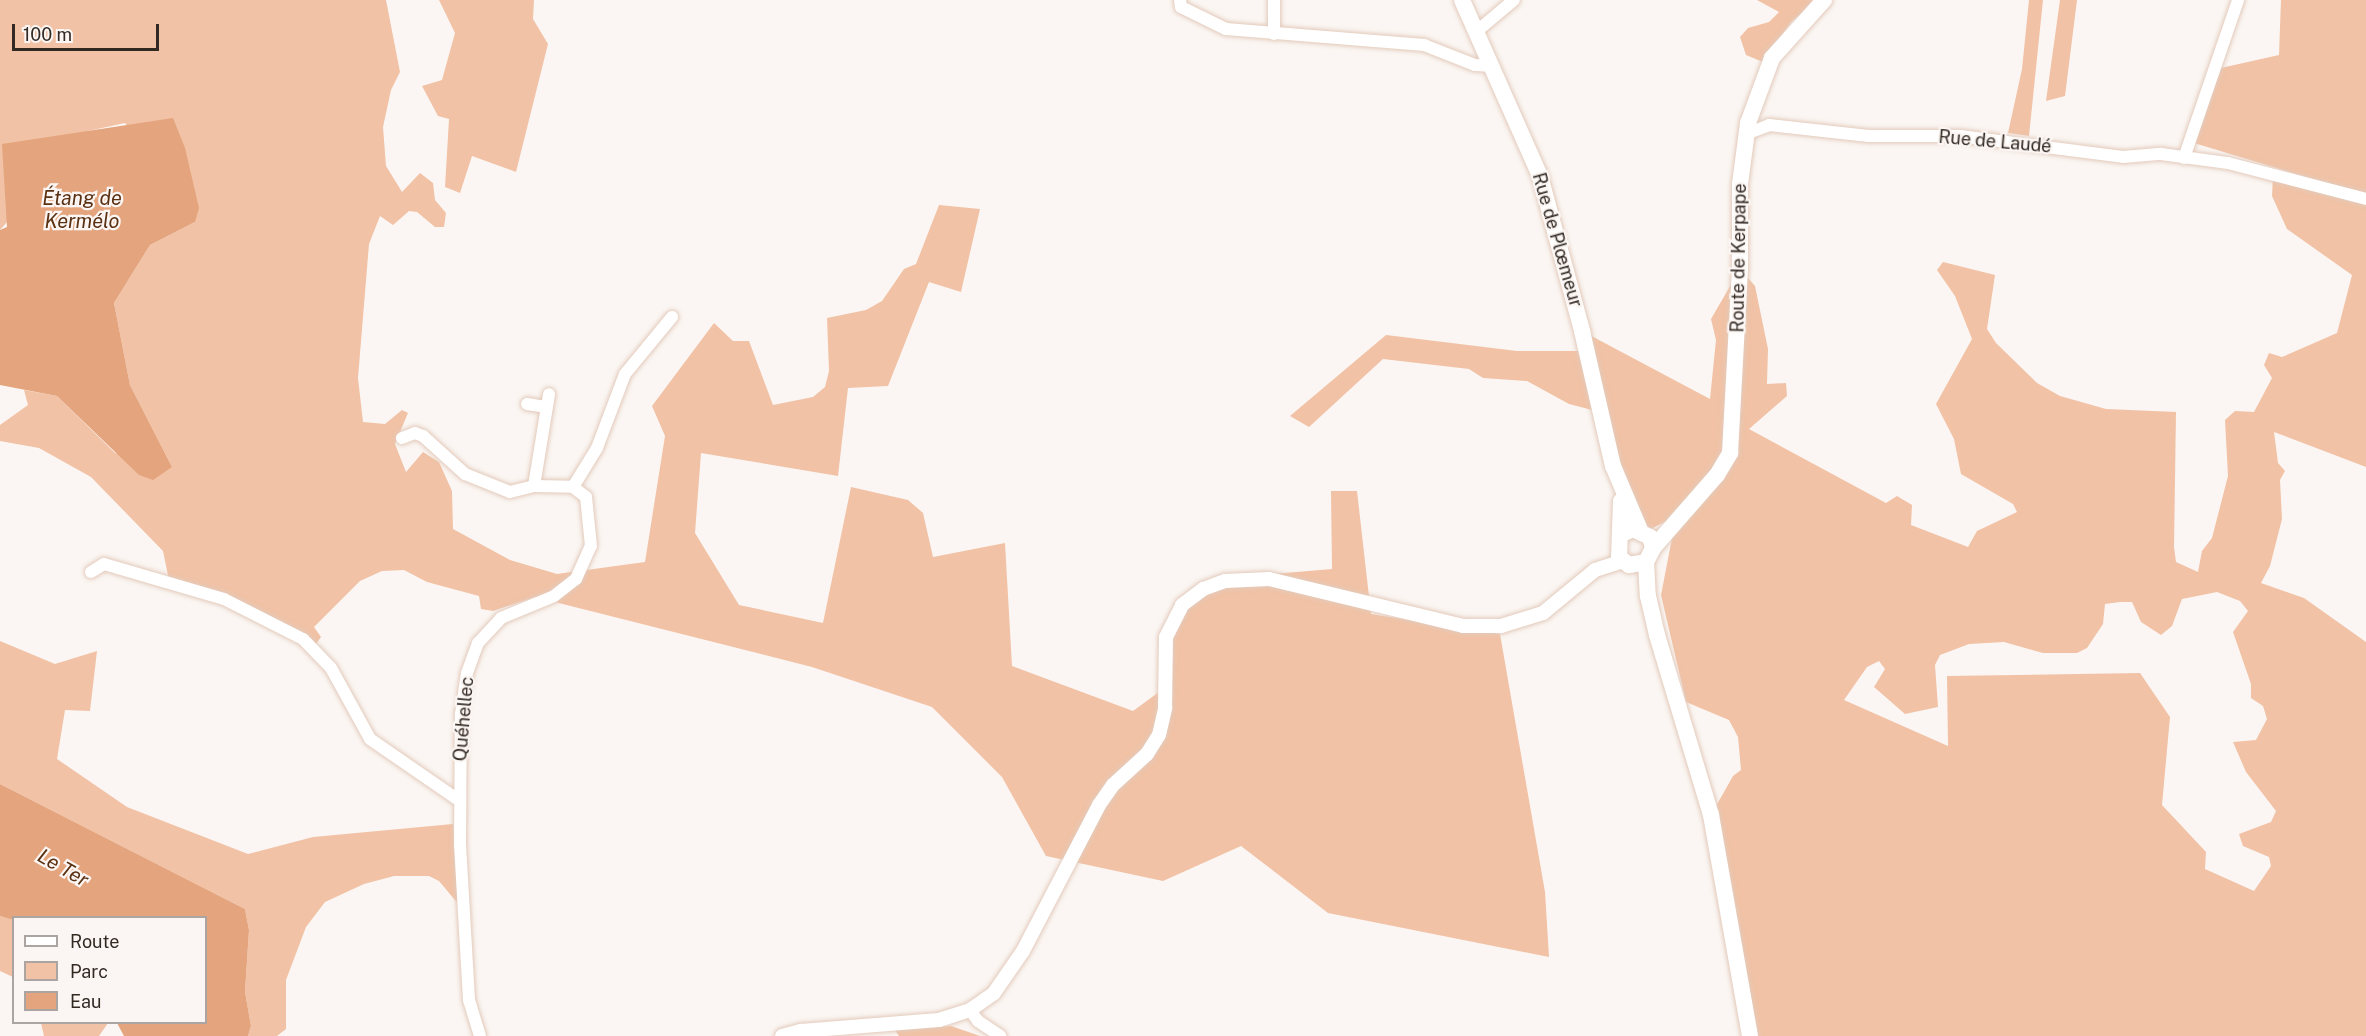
<!DOCTYPE html>
<html>
<head>
<meta charset="utf-8">
<style>
  body { margin:0 }
  #map { position:relative; width:2366px; height:1036px; overflow:hidden; background:#fbf6f3; font-family:"Public Sans",sans-serif }
  div>[style] { position:absolute }
  .green>* { inset:0; background:#f1c2a5 }
  .water>* { inset:0; background:#e4a47d }
  .roads { filter:drop-shadow(0 0 2px #e3cabb) drop-shadow(0 0 2px #e3cabb) }
  .minor>* { height:12px; margin:-6px; padding:0 6px; transform-origin:6px; border-radius:6px; background:#fff }
  .tertiary>* { height:14px; margin:-7px; padding:0 7px; transform-origin:7px; border-radius:7px; background:#fff }
  .secondary>* { height:16px; margin:-8px; padding:0 8px; transform-origin:8px; border-radius:8px; background:#fff }
  span { translate:-50% -50%; white-space:nowrap; text-align:center; line-height:1.15; -webkit-text-stroke:4.5px #fbf6f3; paint-order:stroke }
  .street-label { font-size:18px; color:#322923 }
  .water-label { font-size:20px; color:#5b3114; font-style:italic }
  .legend { position:absolute; left:12px; top:916px; width:195px; height:108px; box-sizing:border-box; background:#fbf6f3; border:2px solid #aba4a0; margin:0; padding:8px 10px; list-style:none; font-size:18px; color:#322923 }
  .legend li { display:flex; align-items:center; gap:12px; height:30px }
  .legend b { width:30px; border:2px solid #aba4a0 }
  .scale { position:absolute; left:12px; top:24px; width:147px; height:27px; box-sizing:border-box; border:3px solid #322923; border-top:0; padding-left:8px; font-size:18px; line-height:21px; white-space:nowrap; color:#322923; -webkit-text-stroke:4px #fbf6f3; paint-order:stroke }
</style>
</head>
<body>
<div id="map">
  <div class="green">
    <div style="clip-path:polygon(0 0,386px 0,400px 72px,391px 90px,383px 127px,386px 166px,402px 192px,420px 173px,433px 183px,435px 200px,446px 213px,444px 227px,435px 227px,417px 212px,409px 211px,393px 225px,380px 216px,369px 244px,358px 378px,363px 422px,385px 424px,402px 410px,408px 413px,395px 444px,406px 472px,423px 452px,439px 462px,452px 491px,453px 529px,510px 560px,557px 574px,645px 562px,665px 436px,652px 406px,714px 323px,733px 341px,749px 341px,773px 405px,813px 397px,825px 387px,829px 371px,827px 318px,866px 310px,882px 301px,904px 269px,916px 264px,939px 205px,980px 209px,961px 292px,929px 282px,888px 386px,848px 388px,838px 476px,701px 453px,695px 533px,739px 605px,823px 623px,851px 487px,908px 500px,923px 513px,933px 557px,1005px 543px,1012px 666px,1133px 711px,1159px 692px,1180px 600px,1238px 577px,1332px 569px,1331px 491px,1357px 491px,1371px 614px,1500px 634px,1545px 892px,1549px 957px,1328px 913px,1241px 846px,1163px 881px,1046px 856px,1002px 777px,932px 707px,812px 667px,535px 597px,493px 611px,481px 609px,479px 596px,427px 582px,404px 570px,382px 571px,360px 581px,314px 627px,321px 637px,314px 647px,255px 614px,170px 585px,163px 551px,91px 477px,39px 448px,0 441px,0 425px,28px 405px,24px 390px,57px 396px,115px 453px,172px 467px,130px 385px,114px 303px,150px 245px,195px 222px,125px 123px,88px 131px,0 230px)"></div>
    <div style="clip-path:polygon(439px 0,534px 0,533px 19px,548px 44px,516px 172px,472px 156px,460px 193px,445px 187px,449px 119px,438px 116px,422px 86px,442px 80px,455px 33px)"></div>
    <div style="clip-path:polygon(1757px 0,1817px 0,1791px 22px,1763px 62px,1746px 55px,1740px 37px,1748px 28px,1769px 22px,1779px 12px)"></div>
    <div style="clip-path:polygon(2029px 0,2043px 0,2029px 136px,2008px 133px,2022px 69px)"></div>
    <div style="clip-path:polygon(2060px 0,2077px 0,2065px 96px,2046px 101px)"></div>
    <div style="clip-path:polygon(2281px 0,2366px 0,2366px 195px,2194px 143px,2221px 68px,2279px 55px)"></div>
    <div style="clip-path:polygon(evenodd,2273px 175px,2366px 199px,2366px 467px,2274px 432px,2278px 463px,2285px 471px,2280px 480px,2282px 519px,2270px 566px,2261px 583px,2304px 598px,2366px 642px,2366px 1036px,1758px 1036px,1711px 815px,1733px 776px,1741px 770px,1738px 737px,1729px 720px,1686px 702px,1661px 595px,1674px 528px,1666px 521px,1651px 529px,1640px 521px,1600px 412px,1569px 404px,1527px 381px,1483px 378px,1469px 369px,1383px 359px,1309px 427px,1290px 416px,1386px 335px,1517px 351px,1587px 351px,1582px 331px,1710px 399px,1716px 340px,1711px 319px,1740px 269px,1755px 286px,1768px 349px,1767px 384px,1786px 383px,1787px 396px,1749px 429px,1886px 503px,1897px 496px,1912px 505px,1911px 525px,1968px 547px,1977px 531px,2017px 512px,2013px 504px,1961px 474px,1954px 439px,1936px 404px,1972px 339px,1955px 296px,1937px 270px,1943px 262px,1995px 275px,1987px 329px,1996px 343px,2037px 383px,2060px 396px,2106px 409px,2176px 412px,2174px 547px,2176px 562px,2198px 572px,2202px 551px,2212px 538px,2228px 476px,2225px 420px,2235px 411px,2254px 412px,2272px 378px,2264px 365px,2269px 353px,2282px 357px,2337px 333px,2352px 275px,2287px 229px,2272px 196px,2273px 175px,2217px 592px,2240px 601px,2248px 611px,2233px 632px,2251px 684px,2251px 698px,2263px 706px,2267px 719px,2256px 740px,2233px 742px,2246px 772px,2276px 811px,2271px 822px,2239px 834px,2243px 846px,2269px 857px,2271px 866px,2254px 891px,2205px 869px,2206px 852px,2162px 805px,2170px 717px,2140px 673px,1947px 676px,1948px 746px,1844px 700px,1867px 667px,1879px 661px,1885px 669px,1874px 687px,1905px 714px,1938px 707px,1935px 665px,1940px 655px,1969px 644px,2004px 642px,2043px 653px,2077px 653px,2087px 648px,2103px 624px,2105px 604px,2120px 602px,2132px 602px,2141px 622px,2161px 635px,2172px 626px,2182px 599px,2217px 592px)"></div>
    <div style="clip-path:polygon(0 641px,55px 664px,97px 651px,90px 711px,65px 710px,57px 759px,127px 807px,248px 854px,313px 837px,453px 824px,460px 906px,439px 881px,429px 876px,394px 876px,364px 884px,325px 902px,306px 927px,286px 980px,286px 1029px,277px 1036px,248px 1036px,251px 1026px,245px 992px,249px 930px,245px 909px,0 784px)"></div>
    <div style="clip-path:polygon(0 916px,13px 920px,13px 977px,0 971px)"></div>
    <div style="clip-path:polygon(41px 1023px,41px 1022px,108px 1023px,99px 1036px,44px 1036px)"></div>
    <div style="clip-path:polygon(951px 1026px,980px 1036px,899px 1036px,895px 1030px)"></div>
  </div>
  <div class="water">
    <div style="clip-path:polygon(173px 118px,185px 148px,199px 208px,195px 222px,150px 245px,114px 303px,130px 385px,172px 467px,153px 480px,139px 475px,57px 396px,0 385px,0 230px,7px 227px,2px 144px)"></div>
    <div style="clip-path:polygon(0 784px,245px 909px,249px 930px,245px 992px,251px 1026px,248px 1036px,124px 1036px,117px 1023px,206px 1022px,206px 918px,13px 920px,0 916px)"></div>
  </div>
  <div class="roads">
    <div class="minor">
      <div style="left:1180px;top:0;width:7px;rotate:82deg"></div>
      <div style="left:1181px;top:7px;width:50px;rotate:26.1deg"></div>
      <div style="left:1226px;top:29px;width:199px;rotate:4.6deg"></div>
      <div style="left:1424px;top:45px;width:55px;rotate:21.4deg"></div>
      <div style="left:1475px;top:65px;width:18px;rotate:3deg"></div>
      <div style="left:1274px;top:0;width:34px;rotate:90deg"></div>
      <div style="left:1477px;top:31px;width:48px;rotate:-40deg"></div>
      <div style="left:1746px;top:134px;width:25px;rotate:-21deg"></div>
      <div style="left:1769px;top:125px;width:100px;rotate:6.3deg"></div>
      <div style="left:1868px;top:136px;width:92px"></div>
      <div style="left:1960px;top:136px;width:164px;rotate:7.3deg"></div>
      <div style="left:2123px;top:157px;width:38px;rotate:-5deg"></div>
      <div style="left:2161px;top:154px;width:68px;rotate:7.7deg"></div>
      <div style="left:2228px;top:163px;width:143px;rotate:14.6deg"></div>
      <div style="left:2184px;top:158px;width:167px;rotate:-71.1deg"></div>
      <div style="left:527px;top:404px;width:20px;rotate:9deg"></div>
      <div style="left:402px;top:438px;width:14px;rotate:-21deg"></div>
      <div style="left:415px;top:433px;width:9px;rotate:21deg"></div>
      <div style="left:423px;top:436px;width:57px;rotate:42.1deg"></div>
      <div style="left:465px;top:474px;width:48px;rotate:21.8deg"></div>
      <div style="left:510px;top:492px;width:25px;rotate:-14deg"></div>
      <div style="left:534px;top:486px;width:39px;rotate:1deg"></div>
      <div style="left:534px;top:486px;width:93px;rotate:-80.7deg"></div>
      <div style="left:91px;top:572px;width:15px;rotate:-32deg"></div>
      <div style="left:104px;top:564px;width:125px;rotate:16.3deg"></div>
      <div style="left:224px;top:599px;width:89px;rotate:26.9deg"></div>
      <div style="left:303px;top:639px;width:40px;rotate:46deg"></div>
      <div style="left:331px;top:668px;width:81px;rotate:61.2deg"></div>
      <div style="left:370px;top:739px;width:109px;rotate:34.6deg"></div>
      <div style="left:970px;top:1010px;width:14px;rotate:54deg"></div>
      <div style="left:978px;top:1021px;width:27px;rotate:34deg"></div>
      <div style="left:480px;top:1036px;width:38px;rotate:-107deg"></div>
      <div style="left:469px;top:1000px;width:155px;rotate:-93.3deg"></div>
      <div style="left:460px;top:845px;width:131px;rotate:-89.6deg"></div>
      <div style="left:461px;top:714px;width:41px;rotate:-81.7deg"></div>
      <div style="left:467px;top:673px;width:32px;rotate:-70deg"></div>
      <div style="left:478px;top:643px;width:34px;rotate:-47deg"></div>
      <div style="left:501px;top:618px;width:57px;rotate:-22.5deg"></div>
      <div style="left:554px;top:596px;width:28px;rotate:-38deg"></div>
      <div style="left:576px;top:579px;width:36px;rotate:-66deg"></div>
      <div style="left:591px;top:546px;width:49px;rotate:-95.8deg"></div>
      <div style="left:586px;top:497px;width:16px;rotate:-142deg"></div>
      <div style="left:573px;top:487px;width:46px;rotate:-58.4deg"></div>
      <div style="left:597px;top:448px;width:79px;rotate:-69.3deg"></div>
      <div style="left:625px;top:374px;width:74px;rotate:-50.5deg"></div>
    </div>
    <div class="tertiary">
      <div style="left:782px;top:1036px;width:20px;rotate:-15deg"></div>
      <div style="left:801px;top:1031px;width:138px;rotate:-4.6deg"></div>
      <div style="left:939px;top:1020px;width:33px;rotate:-18deg"></div>
      <div style="left:970px;top:1010px;width:29px;rotate:-35deg"></div>
      <div style="left:994px;top:993px;width:51px;rotate:-55.4deg"></div>
      <div style="left:1023px;top:951px;width:165px;rotate:-62.5deg"></div>
      <div style="left:1099px;top:805px;width:24px;rotate:-55deg"></div>
      <div style="left:1113px;top:785px;width:46px;rotate:-42.4deg"></div>
      <div style="left:1147px;top:754px;width:22px;rotate:-58deg"></div>
      <div style="left:1159px;top:735px;width:28px;rotate:-77deg"></div>
      <div style="left:1165px;top:708px;width:71px;rotate:-89.2deg"></div>
      <div style="left:1166px;top:637px;width:36px;rotate:-63deg"></div>
      <div style="left:1182px;top:605px;width:26px;rotate:-37deg"></div>
      <div style="left:1203px;top:589px;width:23px;rotate:-20deg"></div>
      <div style="left:1225px;top:581px;width:44px;rotate:-2.6deg"></div>
      <div style="left:1269px;top:579px;width:200px;rotate:13.6deg"></div>
      <div style="left:1463px;top:626px;width:38px"></div>
      <div style="left:1501px;top:626px;width:44px;rotate:-17.2deg"></div>
      <div style="left:1543px;top:613px;width:67px;rotate:-39.6deg"></div>
      <div style="left:1595px;top:570px;width:29px;rotate:-18deg"></div>
    </div>
    <div class="secondary">
      <div style="left:1462px;top:0;width:193px;rotate:66.1deg"></div>
      <div style="left:1540px;top:176px;width:161px;rotate:74.8deg"></div>
      <div style="left:1582px;top:331px;width:139px;rotate:77.1deg"></div>
      <div style="left:1613px;top:466px;width:69px;rotate:67.1deg"></div>
      <div style="left:1621px;top:501px;width:56px;rotate:92deg"></div>
      <div style="left:1619px;top:557px;width:13px;rotate:39deg"></div>
      <div style="left:1629px;top:565px;width:17px;rotate:-10deg"></div>
      <div style="left:1646px;top:562px;width:16px;rotate:-63deg"></div>
      <div style="left:1653px;top:548px;width:11px;rotate:-105deg"></div>
      <div style="left:1650px;top:537px;width:19px;rotate:-155deg"></div>
      <div style="left:1633px;top:529px;width:12px;rotate:156deg"></div>
      <div style="left:1653px;top:548px;width:97px;rotate:-48.8deg"></div>
      <div style="left:1717px;top:475px;width:26px;rotate:-59deg"></div>
      <div style="left:1730px;top:453px;width:184px;rotate:-86.9deg"></div>
      <div style="left:1740px;top:269px;width:85px;rotate:-90deg"></div>
      <div style="left:1740px;top:184px;width:62px;rotate:-82.5deg"></div>
      <div style="left:1748px;top:123px;width:69px;rotate:-69.7deg"></div>
      <div style="left:1772px;top:58px;width:78px;rotate:-48.1deg"></div>
      <div style="left:1646px;top:562px;width:34px;rotate:87deg"></div>
      <div style="left:1648px;top:596px;width:40px;rotate:77deg"></div>
      <div style="left:1657px;top:635px;width:188px;rotate:73.3deg"></div>
      <div style="left:1711px;top:815px;width:224px;rotate:80deg"></div>
    </div>
  </div>
  <div class="street-label">
    <span style="left:1995px;top:142px;rotate:5deg">Rue de Laudé</span>
    <span style="left:1557px;top:240px;rotate:74deg">Rue de Plœmeur</span>
    <span style="left:1739px;top:258px;rotate:-89deg">Route de Kerpape</span>
    <span style="left:464px;top:719px;rotate:-85deg">Quéhellec</span>
  </div>
  <div class="water-label">
    <span style="left:82px;top:210px">Étang de<br>Kermélo</span>
    <span style="left:63px;top:868px;rotate:30deg">Le Ter</span>
  </div>
  <ul class="legend">
  <li><b style="height:8px;background:#fff"></b>Route</li>
  <li><b style="height:16px;background:#f1c2a5"></b>Parc</li>
  <li><b style="height:16px;background:#e4a47d"></b>Eau</li>
  </ul>
  <div class="scale">100 m</div>
</div>
</body>
</html>
